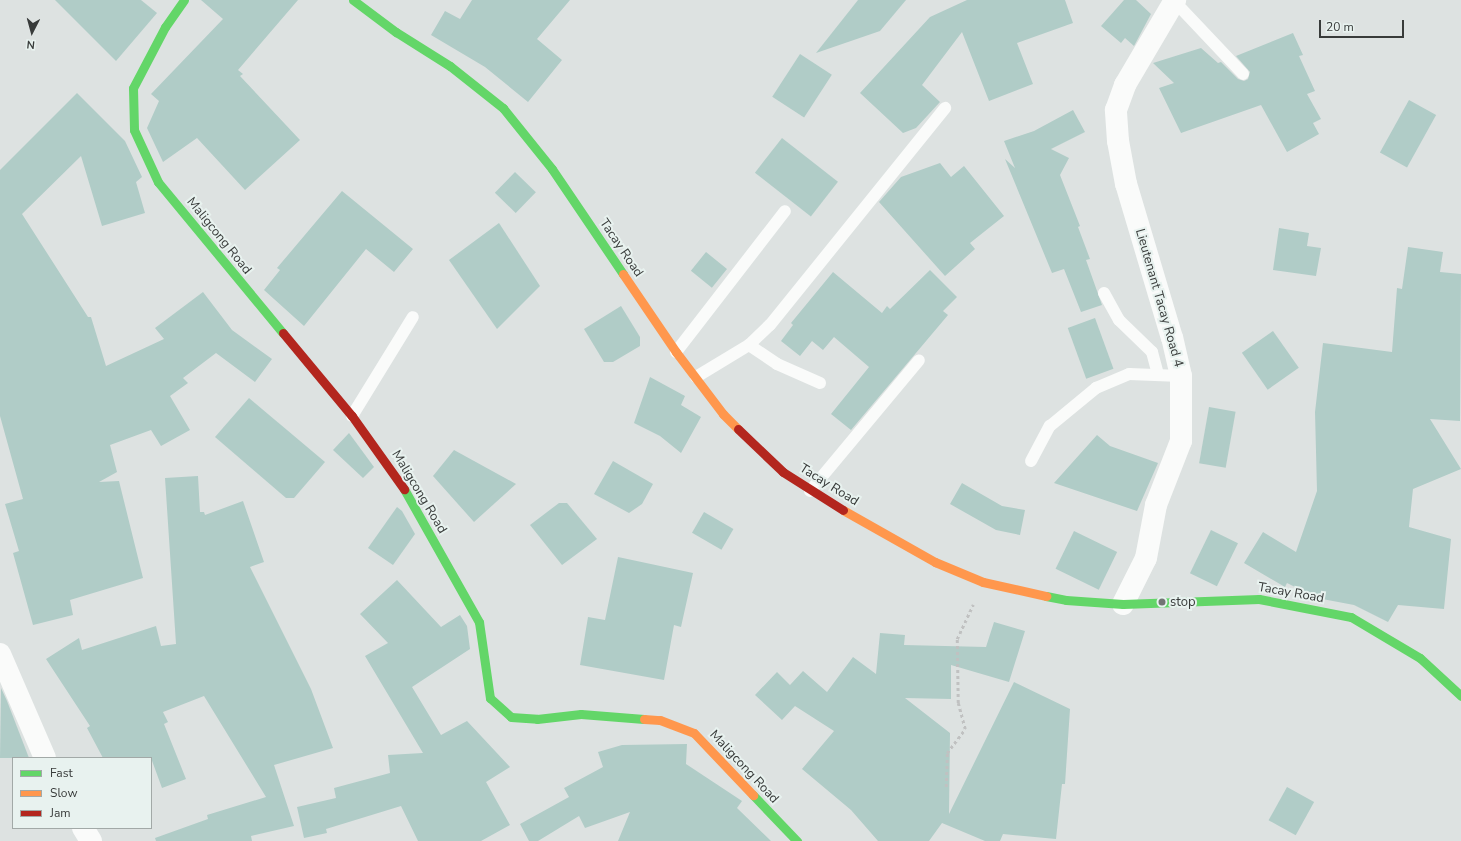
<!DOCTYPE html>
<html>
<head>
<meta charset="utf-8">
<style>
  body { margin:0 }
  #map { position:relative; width:1461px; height:841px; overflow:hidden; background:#dde2e1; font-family:"Nunito Sans",sans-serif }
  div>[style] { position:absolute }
  .building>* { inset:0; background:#b0ccc7; transform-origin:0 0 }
  .path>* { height:2.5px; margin-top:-1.25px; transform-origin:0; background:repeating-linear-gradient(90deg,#c0c1c1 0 3px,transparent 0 6px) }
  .lane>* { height:12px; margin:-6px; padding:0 6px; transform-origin:6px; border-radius:6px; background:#fafbfa }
  .street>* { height:22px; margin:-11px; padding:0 11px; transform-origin:11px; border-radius:11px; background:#fafbfa }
  .fast>* { height:9px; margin:-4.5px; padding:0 4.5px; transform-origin:4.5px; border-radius:4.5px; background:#63d668 }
  .slow>* { height:9px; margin:-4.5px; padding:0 4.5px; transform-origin:4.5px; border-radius:4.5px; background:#ff974d }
  .jam>* { height:9px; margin:-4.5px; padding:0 4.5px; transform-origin:4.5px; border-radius:4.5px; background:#b3261e }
  .dots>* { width:11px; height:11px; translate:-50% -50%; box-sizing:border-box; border:2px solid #e8f2ef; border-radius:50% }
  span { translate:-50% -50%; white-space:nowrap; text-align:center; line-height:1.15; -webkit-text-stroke:4px #e8f2ef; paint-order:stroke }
  .street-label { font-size:13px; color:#383b3a }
  .poi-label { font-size:13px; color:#383b3a }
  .left { translate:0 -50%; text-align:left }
  .legend { position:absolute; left:12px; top:757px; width:140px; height:72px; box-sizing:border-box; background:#e8f2ef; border:1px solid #a2a9a7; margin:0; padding:5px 7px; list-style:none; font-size:12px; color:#383b3a }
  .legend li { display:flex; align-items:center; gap:8px; height:20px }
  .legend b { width:20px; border:1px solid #a2a9a7 }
  .north { position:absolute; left:12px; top:12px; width:40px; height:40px; -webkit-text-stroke:3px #e8f2ef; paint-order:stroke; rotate:186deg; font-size:11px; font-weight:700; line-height:16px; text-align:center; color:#383b3a }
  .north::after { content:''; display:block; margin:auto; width:14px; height:18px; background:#383b3a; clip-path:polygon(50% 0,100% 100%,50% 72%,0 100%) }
  .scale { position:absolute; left:1319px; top:20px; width:85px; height:18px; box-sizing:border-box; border:2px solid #383b3a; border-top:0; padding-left:5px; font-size:12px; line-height:14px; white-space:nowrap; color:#383b3a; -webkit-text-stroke:3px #e8f2ef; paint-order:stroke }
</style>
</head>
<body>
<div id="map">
  <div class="building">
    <div style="clip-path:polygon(55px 0,141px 0,157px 13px,116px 61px)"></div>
    <div style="clip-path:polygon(201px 0,298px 0,238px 70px,243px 74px,240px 76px,300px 140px,245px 190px,197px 138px,163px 162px,147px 128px,159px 101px,151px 94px,223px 19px)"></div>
    <div style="clip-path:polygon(472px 0,570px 0,537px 39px,562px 60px,528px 102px,485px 67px,431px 35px,445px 11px,460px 19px)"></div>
    <div style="clip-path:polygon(858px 0,906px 0,880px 31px,816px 53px)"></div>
    <div style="clip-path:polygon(967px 0,1065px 0,1073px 23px,1017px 43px,1033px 84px,989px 101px,962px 32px,922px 85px,940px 102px,916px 128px,903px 133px,860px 93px,930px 17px)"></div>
    <div style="clip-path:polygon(1124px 0,1136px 0,1151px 14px,1134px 46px,1125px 38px,1121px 43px,1101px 26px)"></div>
    <div style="clip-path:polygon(1293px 33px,1303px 55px,1299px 56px,1315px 91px,1307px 94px,1321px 119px,1313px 123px,1319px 134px,1287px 152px,1261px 105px,1181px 133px,1159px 88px,1174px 83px,1153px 63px,1201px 48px,1218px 63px,1221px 62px,1238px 79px,1244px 81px,1248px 79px,1250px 72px,1236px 56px)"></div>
    <div style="left:800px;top:54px;width:38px;height:51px;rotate:33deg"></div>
    <div style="clip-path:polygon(77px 93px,125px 141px,142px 177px,136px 182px,145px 213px,102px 226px,81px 156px,22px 214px,88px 317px,91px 317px,106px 366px,164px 339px,155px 328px,203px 292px,232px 330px,272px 359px,255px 382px,216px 353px,183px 378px,188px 383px,170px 396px,190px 430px,161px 446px,151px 430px,110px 445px,117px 472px,99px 482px,119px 481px,143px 578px,70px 600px,73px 615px,33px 625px,13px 553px,19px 551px,5px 504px,23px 499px,0 416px,0 170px)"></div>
    <div style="left:1409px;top:100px;width:31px;height:60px;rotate:29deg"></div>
    <div style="clip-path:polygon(1073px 110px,1085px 132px,1051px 149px,1069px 158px,1060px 175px,1080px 226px,1078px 227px,1090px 259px,1086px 260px,1102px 305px,1081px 312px,1064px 269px,1052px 273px,1005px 159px,1015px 168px,1004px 141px,1034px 131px)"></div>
    <div style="left:782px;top:138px;width:71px;height:44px;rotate:38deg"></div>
    <div style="clip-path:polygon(940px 163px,951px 177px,964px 166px,1004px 216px,970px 243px,975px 249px,945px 276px,879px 202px,901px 177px)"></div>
    <div style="left:515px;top:172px;width:29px;height:29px;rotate:44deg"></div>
    <div style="clip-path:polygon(342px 191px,413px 249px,394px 272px,366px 249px,304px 326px,264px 290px,280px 270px,277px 268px)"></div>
    <div style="clip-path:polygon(499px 223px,540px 286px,497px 329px,449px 260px)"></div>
    <div style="clip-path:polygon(1279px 228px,1309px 233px,1307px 246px,1321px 248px,1316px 276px,1273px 270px)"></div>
    <div style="clip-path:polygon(1408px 247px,1443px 252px,1440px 272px,1461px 274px,1460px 421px,1430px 419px,1461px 469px,1413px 489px,1409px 527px,1451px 539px,1444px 609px,1398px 605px,1388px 622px,1354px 605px,1317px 598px,1287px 583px,1285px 587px,1244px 563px,1263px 532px,1296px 552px,1317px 491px,1315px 412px,1323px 343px,1392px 352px,1397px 288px,1402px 289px)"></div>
    <div style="left:706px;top:252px;width:27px;height:24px;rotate:39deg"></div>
    <div style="clip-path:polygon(930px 270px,957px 297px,943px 311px,948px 315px,851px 430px,831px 414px,869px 367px,834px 337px,823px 350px,812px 341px,800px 356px,781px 341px,793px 325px,791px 323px,833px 272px,882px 313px,887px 306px,890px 309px)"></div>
    <div style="clip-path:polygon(621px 306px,640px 337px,640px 346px,613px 362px,604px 362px,584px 329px)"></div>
    <div style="left:1095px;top:318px;width:54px;height:29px;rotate:70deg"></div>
    <div style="left:1273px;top:331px;width:45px;height:38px;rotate:55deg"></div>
    <div style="clip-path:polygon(650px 377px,685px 396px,681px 405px,701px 417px,681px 453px,660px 436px,634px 423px)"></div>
    <div style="clip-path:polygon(249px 398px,325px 462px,294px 498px,286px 498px,215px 437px)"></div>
    <div style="left:1209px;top:407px;width:27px;height:57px;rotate:10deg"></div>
    <div style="clip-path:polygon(349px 433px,374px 467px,363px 478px,333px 450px)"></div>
    <div style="clip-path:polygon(1097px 435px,1110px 446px,1158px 463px,1137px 511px,1054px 483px)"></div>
    <div style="clip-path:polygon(454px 450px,516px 484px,474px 522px,433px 476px)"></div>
    <div style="clip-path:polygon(613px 461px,653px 484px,642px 504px,629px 513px,594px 494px)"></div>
    <div style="clip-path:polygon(198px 476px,200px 512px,204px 512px,205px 515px,243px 501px,264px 562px,250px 567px,311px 689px,333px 748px,274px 765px,294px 826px,251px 836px,252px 841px,156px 841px,155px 838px,208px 819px,207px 815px,266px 797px,204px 696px,163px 712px,168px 722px,164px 724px,186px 779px,162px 788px,151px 758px,103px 758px,87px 728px,90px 726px,46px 659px,79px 638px,82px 650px,156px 626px,161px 646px,176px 644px,165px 478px)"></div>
    <div style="clip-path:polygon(962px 483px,1002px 506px,1025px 510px,1020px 535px,996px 530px,950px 504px)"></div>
    <div style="clip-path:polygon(559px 503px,567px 503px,597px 539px,562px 565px,530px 525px)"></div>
    <div style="clip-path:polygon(397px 507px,402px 511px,415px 534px,393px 565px,368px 548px)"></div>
    <div style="left:704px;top:512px;width:34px;height:24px;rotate:30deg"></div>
    <div style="left:1211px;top:530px;width:30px;height:48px;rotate:26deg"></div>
    <div style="left:1074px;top:531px;width:48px;height:42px;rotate:26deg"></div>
    <div style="clip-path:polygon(618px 557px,693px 573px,681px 627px,674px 625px,664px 680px,580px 665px,588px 617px,605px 620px)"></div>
    <div style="clip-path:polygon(397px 580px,441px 627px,460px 615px,467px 626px,470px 649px,412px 687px,441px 735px,467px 721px,510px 767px,486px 782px,510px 825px,481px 841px,418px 841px,401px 806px,326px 829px,327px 833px,304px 838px,297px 807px,336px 798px,334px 788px,390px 773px,388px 755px,423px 753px,365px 656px,388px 643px,360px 614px)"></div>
    <div style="clip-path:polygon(994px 622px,1025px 631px,1009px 682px,951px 665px,951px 699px,905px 698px,950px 733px,949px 814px,1014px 682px,1070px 709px,1065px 784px,1062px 784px,1056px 839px,1003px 834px,1000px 841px,985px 841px,942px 823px,929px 841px,878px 841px,851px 810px,802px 769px,834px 731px,795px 706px,782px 720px,755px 695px,777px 672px,790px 685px,803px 671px,827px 692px,853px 657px,876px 674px,880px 633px,905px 635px,904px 645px,986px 647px)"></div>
    <div style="clip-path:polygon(1px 688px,7px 701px,29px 758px,0 758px)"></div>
    <div style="clip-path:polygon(687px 744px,686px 764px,742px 801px,737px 808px,771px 841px,618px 841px,630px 812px,585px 828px,579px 816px,538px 841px,529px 841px,520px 824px,569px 797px,564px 788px,603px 767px,598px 752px,622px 745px)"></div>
    <div style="left:1287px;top:787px;width:31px;height:38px;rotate:29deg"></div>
  </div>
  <div class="path">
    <div style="left:946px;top:787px;width:34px;rotate:-88deg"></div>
    <div style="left:947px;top:753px;width:30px;rotate:-53deg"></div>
    <div style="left:965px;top:729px;width:27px;rotate:-105deg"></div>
    <div style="left:958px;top:703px;width:64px;rotate:-90.9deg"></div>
    <div style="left:957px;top:639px;width:38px;rotate:-65deg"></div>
  </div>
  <div class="lane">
    <div style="left:1175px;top:2px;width:99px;rotate:46.6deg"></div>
    <div style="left:1104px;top:293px;width:31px;rotate:61deg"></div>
    <div style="left:1119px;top:320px;width:46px;rotate:44.1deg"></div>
    <div style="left:1152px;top:352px;width:23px;rotate:75deg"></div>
    <div style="left:749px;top:345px;width:34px;rotate:34deg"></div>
    <div style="left:777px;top:364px;width:47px;rotate:23.8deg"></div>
    <div style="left:676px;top:352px;width:178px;rotate:-52.3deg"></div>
    <div style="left:696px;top:377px;width:62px;rotate:-31.1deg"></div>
    <div style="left:749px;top:345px;width:29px;rotate:-44deg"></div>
    <div style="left:770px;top:325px;width:279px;rotate:-51.1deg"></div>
    <div style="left:352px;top:416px;width:116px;rotate:-58.4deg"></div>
    <div style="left:1031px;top:461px;width:40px;rotate:-62deg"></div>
    <div style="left:1050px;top:426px;width:60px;rotate:-39.6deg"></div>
    <div style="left:1096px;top:388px;width:36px;rotate:-23deg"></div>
    <div style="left:1129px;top:374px;width:52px;rotate:2.2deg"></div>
    <div style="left:810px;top:491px;width:170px;rotate:-50.2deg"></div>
  </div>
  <div class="street">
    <div style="left:1123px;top:604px;width:51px;rotate:-63.4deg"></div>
    <div style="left:1146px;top:558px;width:54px;rotate:-79.3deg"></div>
    <div style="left:1156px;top:505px;width:69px;rotate:-68.7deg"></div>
    <div style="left:1181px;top:441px;width:65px;rotate:-90deg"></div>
    <div style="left:1181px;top:376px;width:39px;rotate:-103deg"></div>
    <div style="left:1172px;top:338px;width:161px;rotate:-106.6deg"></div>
    <div style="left:1126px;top:184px;width:44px;rotate:-100.5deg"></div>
    <div style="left:1118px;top:141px;width:31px;rotate:-94deg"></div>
    <div style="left:1116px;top:110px;width:27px;rotate:-70deg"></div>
    <div style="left:1125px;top:85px;width:99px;rotate:-59.5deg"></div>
    <div style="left:0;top:654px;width:113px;rotate:66.6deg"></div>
    <div style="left:83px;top:828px;width:15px;rotate:58deg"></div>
  </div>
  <div class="fast">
    <div style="left:184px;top:0;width:33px;rotate:125deg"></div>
    <div style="left:165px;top:27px;width:69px;rotate:117.7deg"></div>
    <div style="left:133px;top:88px;width:42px;rotate:88.6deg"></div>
    <div style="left:134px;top:130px;width:57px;rotate:65.2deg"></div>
    <div style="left:158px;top:182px;width:196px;rotate:50.4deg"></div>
    <div style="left:353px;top:0;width:54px;rotate:36.7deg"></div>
    <div style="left:396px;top:32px;width:64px;rotate:32.2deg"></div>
    <div style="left:450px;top:66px;width:68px;rotate:38.4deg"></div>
    <div style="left:503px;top:108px;width:78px;rotate:51.2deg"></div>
    <div style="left:552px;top:169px;width:127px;rotate:55.9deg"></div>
    <div style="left:404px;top:489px;width:153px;rotate:60.6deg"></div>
    <div style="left:479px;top:622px;width:77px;rotate:81.8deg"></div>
    <div style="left:490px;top:698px;width:28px;rotate:42deg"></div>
    <div style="left:511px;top:717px;width:26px;rotate:4deg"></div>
    <div style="left:537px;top:719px;width:44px;rotate:-6.5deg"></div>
    <div style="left:581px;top:714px;width:63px;rotate:4.5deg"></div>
    <div style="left:1046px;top:596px;width:20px;rotate:11deg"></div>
    <div style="left:1066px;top:600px;width:57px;rotate:4deg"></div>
    <div style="left:1123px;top:604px;width:136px;rotate:-2.1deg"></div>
    <div style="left:1259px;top:599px;width:94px;rotate:11.1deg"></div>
    <div style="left:1351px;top:617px;width:80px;rotate:30.7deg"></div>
    <div style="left:1420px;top:658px;width:56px;rotate:42.8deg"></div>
    <div style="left:753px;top:795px;width:64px;rotate:46.3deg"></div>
  </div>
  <div class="slow">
    <div style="left:623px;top:274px;width:94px;rotate:55.8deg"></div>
    <div style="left:676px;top:352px;width:78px;rotate:52.8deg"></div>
    <div style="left:723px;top:414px;width:21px;rotate:45deg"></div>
    <div style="left:843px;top:510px;width:106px;rotate:29.5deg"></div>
    <div style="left:935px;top:562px;width:52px;rotate:22.6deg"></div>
    <div style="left:983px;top:582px;width:65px;rotate:12.5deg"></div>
    <div style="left:644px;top:719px;width:16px;rotate:4deg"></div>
    <div style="left:660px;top:720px;width:36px;rotate:21deg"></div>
    <div style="left:694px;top:733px;width:86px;rotate:46.4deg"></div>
  </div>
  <div class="jam">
    <div style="left:283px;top:333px;width:108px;rotate:50.3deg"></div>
    <div style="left:352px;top:416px;width:90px;rotate:54.5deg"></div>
    <div style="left:738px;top:429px;width:62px;rotate:43.7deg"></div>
    <div style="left:783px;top:472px;width:71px;rotate:32.3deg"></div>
  </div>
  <div class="dots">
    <div style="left:1162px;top:602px;background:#727574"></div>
  </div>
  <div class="street-label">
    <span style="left:219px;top:236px;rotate:51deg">Maligcong Road</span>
    <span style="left:621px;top:248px;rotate:56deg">Tacay Road</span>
    <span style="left:1159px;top:298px;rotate:74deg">Lieutenant Tacay Road 4</span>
    <span style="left:829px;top:485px;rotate:32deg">Tacay Road</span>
    <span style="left:419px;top:492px;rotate:59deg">Maligcong Road</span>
    <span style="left:1291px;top:593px;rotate:10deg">Tacay Road</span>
    <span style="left:744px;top:767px;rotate:47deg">Maligcong Road</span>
  </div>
  <div class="poi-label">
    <span class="left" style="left:1170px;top:602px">stop</span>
  </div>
  <ul class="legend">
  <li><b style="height:5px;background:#63d668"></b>Fast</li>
  <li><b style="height:5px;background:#ff974d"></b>Slow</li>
  <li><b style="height:5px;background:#b3261e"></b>Jam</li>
  </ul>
  <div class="north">N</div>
  <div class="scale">20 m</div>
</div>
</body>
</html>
